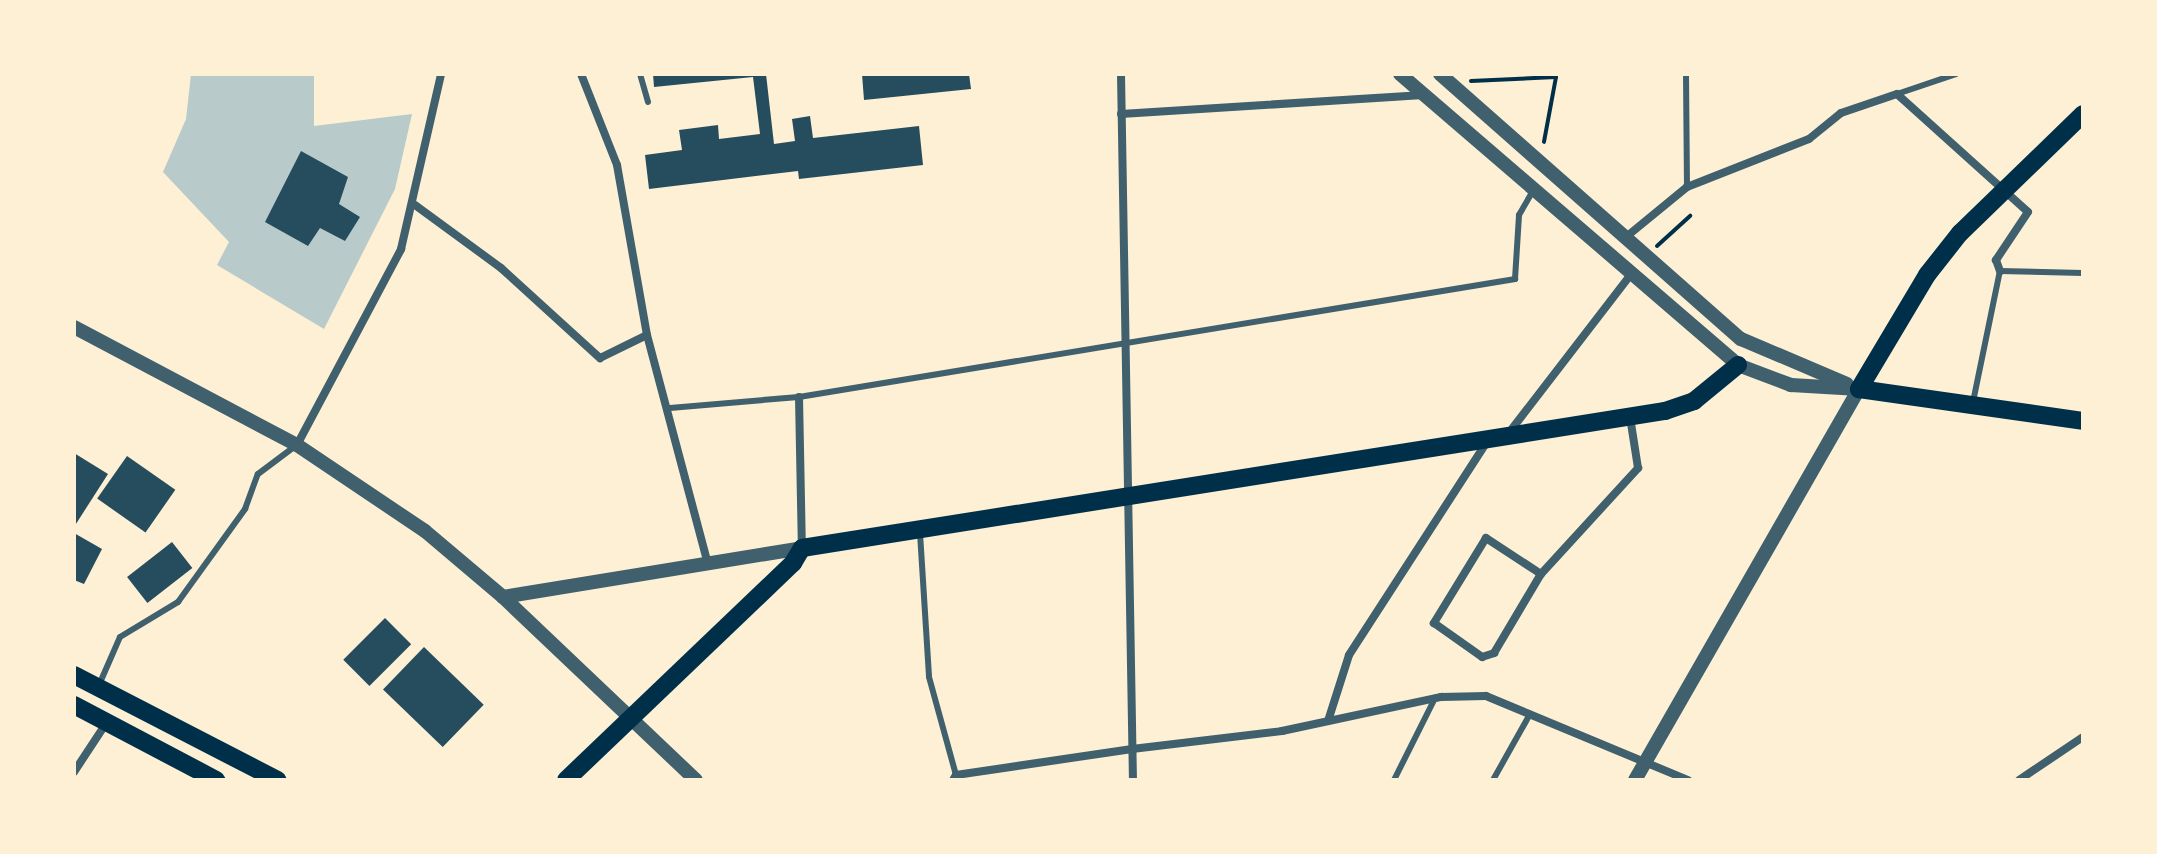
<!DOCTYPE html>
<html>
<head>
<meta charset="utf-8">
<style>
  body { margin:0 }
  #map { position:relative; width:2157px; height:854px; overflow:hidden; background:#fdf0d5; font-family:Overpass,sans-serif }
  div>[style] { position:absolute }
  .green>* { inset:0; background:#b9caca }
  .building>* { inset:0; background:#264d5e; transform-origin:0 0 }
  .path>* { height:4px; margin:-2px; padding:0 2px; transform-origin:2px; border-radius:2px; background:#003049 }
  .service>* { height:6px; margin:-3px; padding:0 3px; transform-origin:3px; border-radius:3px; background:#3f606c }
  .minor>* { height:8px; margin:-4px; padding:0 4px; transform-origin:4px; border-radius:4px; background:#3f606c }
  .tertiary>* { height:14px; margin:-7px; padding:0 7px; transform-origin:7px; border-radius:7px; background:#3f606c }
  .primary>* { height:18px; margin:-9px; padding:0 9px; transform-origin:9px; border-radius:9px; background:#003049 }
  .trunk>* { height:18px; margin:-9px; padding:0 9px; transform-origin:9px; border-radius:9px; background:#003049 }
  span { translate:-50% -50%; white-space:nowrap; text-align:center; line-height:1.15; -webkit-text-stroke:8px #fdf0d5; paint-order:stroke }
  .frame { position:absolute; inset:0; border:76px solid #fdf0d5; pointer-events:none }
</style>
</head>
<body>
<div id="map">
  <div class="green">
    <div style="clip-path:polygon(191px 74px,314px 74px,314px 126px,412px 114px,395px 189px,324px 329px,217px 265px,229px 242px,163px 172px,186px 119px)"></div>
  </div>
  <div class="building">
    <div style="clip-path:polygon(653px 74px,766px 74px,774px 144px,795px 141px,792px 119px,810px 116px,813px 138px,919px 126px,923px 165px,799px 179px,798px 171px,649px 189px,645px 155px,682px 150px,679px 130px,718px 125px,719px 139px,760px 134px,753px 77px,654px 87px)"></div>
    <div style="clip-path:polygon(862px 74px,969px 74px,971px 89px,864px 100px)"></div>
    <div style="clip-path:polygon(301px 151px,348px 177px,339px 204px,360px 217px,345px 241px,320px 228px,308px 246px,265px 222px)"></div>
    <div style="clip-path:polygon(74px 453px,108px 474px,74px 527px)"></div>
    <div style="left:127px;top:456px;width:59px;height:52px;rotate:35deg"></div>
    <div style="clip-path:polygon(74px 533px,102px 549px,84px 584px,74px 580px)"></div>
    <div style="left:172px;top:542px;width:33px;height:57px;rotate:52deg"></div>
    <div style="left:385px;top:618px;width:37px;height:59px;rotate:45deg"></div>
    <div style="left:424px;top:647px;width:83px;height:59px;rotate:44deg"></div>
  </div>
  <div class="path">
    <div style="left:1471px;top:81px;width:85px;rotate:-2.7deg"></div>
    <div style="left:1556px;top:77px;width:66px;rotate:100.5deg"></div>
    <div style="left:1657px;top:246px;width:45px;rotate:-42.3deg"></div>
  </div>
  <div class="service">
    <div style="left:640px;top:74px;width:29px;rotate:74deg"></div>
    <div style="left:1686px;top:74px;width:113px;rotate:89.5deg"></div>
    <div style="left:1897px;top:94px;width:62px;rotate:-18.7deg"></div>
    <div style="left:1973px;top:402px;width:134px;rotate:-78.4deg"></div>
    <div style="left:2000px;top:271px;width:83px;rotate:1.4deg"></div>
    <div style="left:670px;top:408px;width:129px;rotate:-4.9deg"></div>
    <div style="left:799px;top:397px;width:726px;rotate:-9.36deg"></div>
    <div style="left:1515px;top:279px;width:64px;rotate:-86.4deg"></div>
    <div style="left:1519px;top:215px;width:30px;rotate:-60deg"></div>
    <div style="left:920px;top:533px;width:144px;rotate:86.4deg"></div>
    <div style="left:929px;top:677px;width:102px;rotate:74.6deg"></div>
    <div style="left:99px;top:685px;width:52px;rotate:-66.4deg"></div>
    <div style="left:120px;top:637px;width:68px;rotate:-31.1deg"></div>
    <div style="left:178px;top:602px;width:115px;rotate:-54.2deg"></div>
    <div style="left:245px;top:509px;width:37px;rotate:-70deg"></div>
    <div style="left:258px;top:474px;width:45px;rotate:-36.9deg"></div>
    <div style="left:1394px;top:780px;width:92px;rotate:-63.4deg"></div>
    <div style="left:1493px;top:780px;width:76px;rotate:-60.7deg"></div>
  </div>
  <div class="minor">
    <div style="left:581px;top:74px;width:98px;rotate:68.4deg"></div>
    <div style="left:617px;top:165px;width:173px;rotate:80deg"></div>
    <div style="left:1121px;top:74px;width:706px;rotate:89.03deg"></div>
    <div style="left:1121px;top:114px;width:303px;rotate:-3.6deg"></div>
    <div style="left:415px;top:205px;width:107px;rotate:36.2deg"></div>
    <div style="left:501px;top:268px;width:134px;rotate:42.3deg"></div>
    <div style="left:600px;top:358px;width:52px;rotate:-26.1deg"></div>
    <div style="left:647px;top:335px;width:237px;rotate:75.1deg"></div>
    <div style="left:1626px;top:237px;width:79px;rotate:-39.3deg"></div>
    <div style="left:1687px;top:187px;width:131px;rotate:-21.5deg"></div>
    <div style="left:1809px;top:139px;width:41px;rotate:-39.1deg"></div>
    <div style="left:1841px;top:113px;width:59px;rotate:-18.7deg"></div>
    <div style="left:1897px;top:94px;width:176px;rotate:42deg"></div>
    <div style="left:2028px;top:212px;width:58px;rotate:123.7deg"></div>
    <div style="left:1996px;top:260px;width:12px;rotate:70deg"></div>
    <div style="left:799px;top:397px;width:150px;rotate:88.9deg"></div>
    <div style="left:1508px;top:434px;width:203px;rotate:-52.4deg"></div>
    <div style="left:297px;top:445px;width:222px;rotate:-62deg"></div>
    <div style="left:401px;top:249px;width:180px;rotate:-77.1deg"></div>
    <div style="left:1541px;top:574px;width:66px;rotate:-146.8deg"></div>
    <div style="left:1486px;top:538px;width:100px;rotate:121.5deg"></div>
    <div style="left:1434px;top:623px;width:59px;rotate:35.3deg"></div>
    <div style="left:1482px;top:657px;width:13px;rotate:-18deg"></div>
    <div style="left:1494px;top:653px;width:92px;rotate:-59.3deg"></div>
    <div style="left:1541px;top:574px;width:144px;rotate:-47.5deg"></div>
    <div style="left:1638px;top:468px;width:52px;rotate:-98.9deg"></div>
    <div style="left:1328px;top:721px;width:69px;rotate:-72.3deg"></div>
    <div style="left:1349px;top:655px;width:254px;rotate:-57.1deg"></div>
    <div style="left:74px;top:772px;width:60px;rotate:-56.6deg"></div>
    <div style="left:953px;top:780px;width:6px;rotate:-59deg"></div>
    <div style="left:956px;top:775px;width:178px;rotate:-8.4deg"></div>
    <div style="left:1132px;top:749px;width:151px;rotate:-6.8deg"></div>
    <div style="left:1282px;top:731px;width:163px;rotate:-12.1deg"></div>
    <div style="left:1441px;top:697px;width:45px;rotate:-1.3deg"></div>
    <div style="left:1486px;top:696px;width:219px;rotate:22.6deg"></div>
    <div style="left:2019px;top:780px;width:77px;rotate:-33.9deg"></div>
  </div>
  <div class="tertiary">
    <div style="left:1400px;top:74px;width:446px;rotate:40.7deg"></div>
    <div style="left:1738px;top:365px;width:57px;rotate:20.7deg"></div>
    <div style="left:1791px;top:385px;width:68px;rotate:3.4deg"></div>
    <div style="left:1440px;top:74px;width:401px;rotate:41.4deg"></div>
    <div style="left:1741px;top:339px;width:115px;rotate:23deg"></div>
    <div style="left:74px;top:327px;width:252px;rotate:27.9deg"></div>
    <div style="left:297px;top:445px;width:154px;rotate:33.9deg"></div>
    <div style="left:425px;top:531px;width:102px;rotate:40.2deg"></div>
    <div style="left:503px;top:597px;width:266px;rotate:43.5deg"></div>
    <div style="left:503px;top:597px;width:303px;rotate:-9.3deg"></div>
    <div style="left:1635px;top:780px;width:451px;rotate:-60.2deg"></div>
  </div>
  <div class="primary">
    <div style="left:2083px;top:114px;width:171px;rotate:135.9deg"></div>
    <div style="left:1960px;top:233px;width:53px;rotate:128.2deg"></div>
    <div style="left:1927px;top:275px;width:133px;rotate:120.8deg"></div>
    <div style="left:1859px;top:389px;width:226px;rotate:8.1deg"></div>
    <div style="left:566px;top:780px;width:314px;rotate:-43.7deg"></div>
    <div style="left:793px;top:563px;width:17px;rotate:-59deg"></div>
    <div style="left:802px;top:548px;width:874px;rotate:-9.02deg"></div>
    <div style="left:1665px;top:411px;width:31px;rotate:-19deg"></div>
    <div style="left:1694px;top:401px;width:57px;rotate:-39.3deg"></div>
  </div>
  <div class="trunk">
    <div style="left:74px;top:675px;width:229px;rotate:27.3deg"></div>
    <div style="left:74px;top:705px;width:161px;rotate:27.8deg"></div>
  </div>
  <div class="frame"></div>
</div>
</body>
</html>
